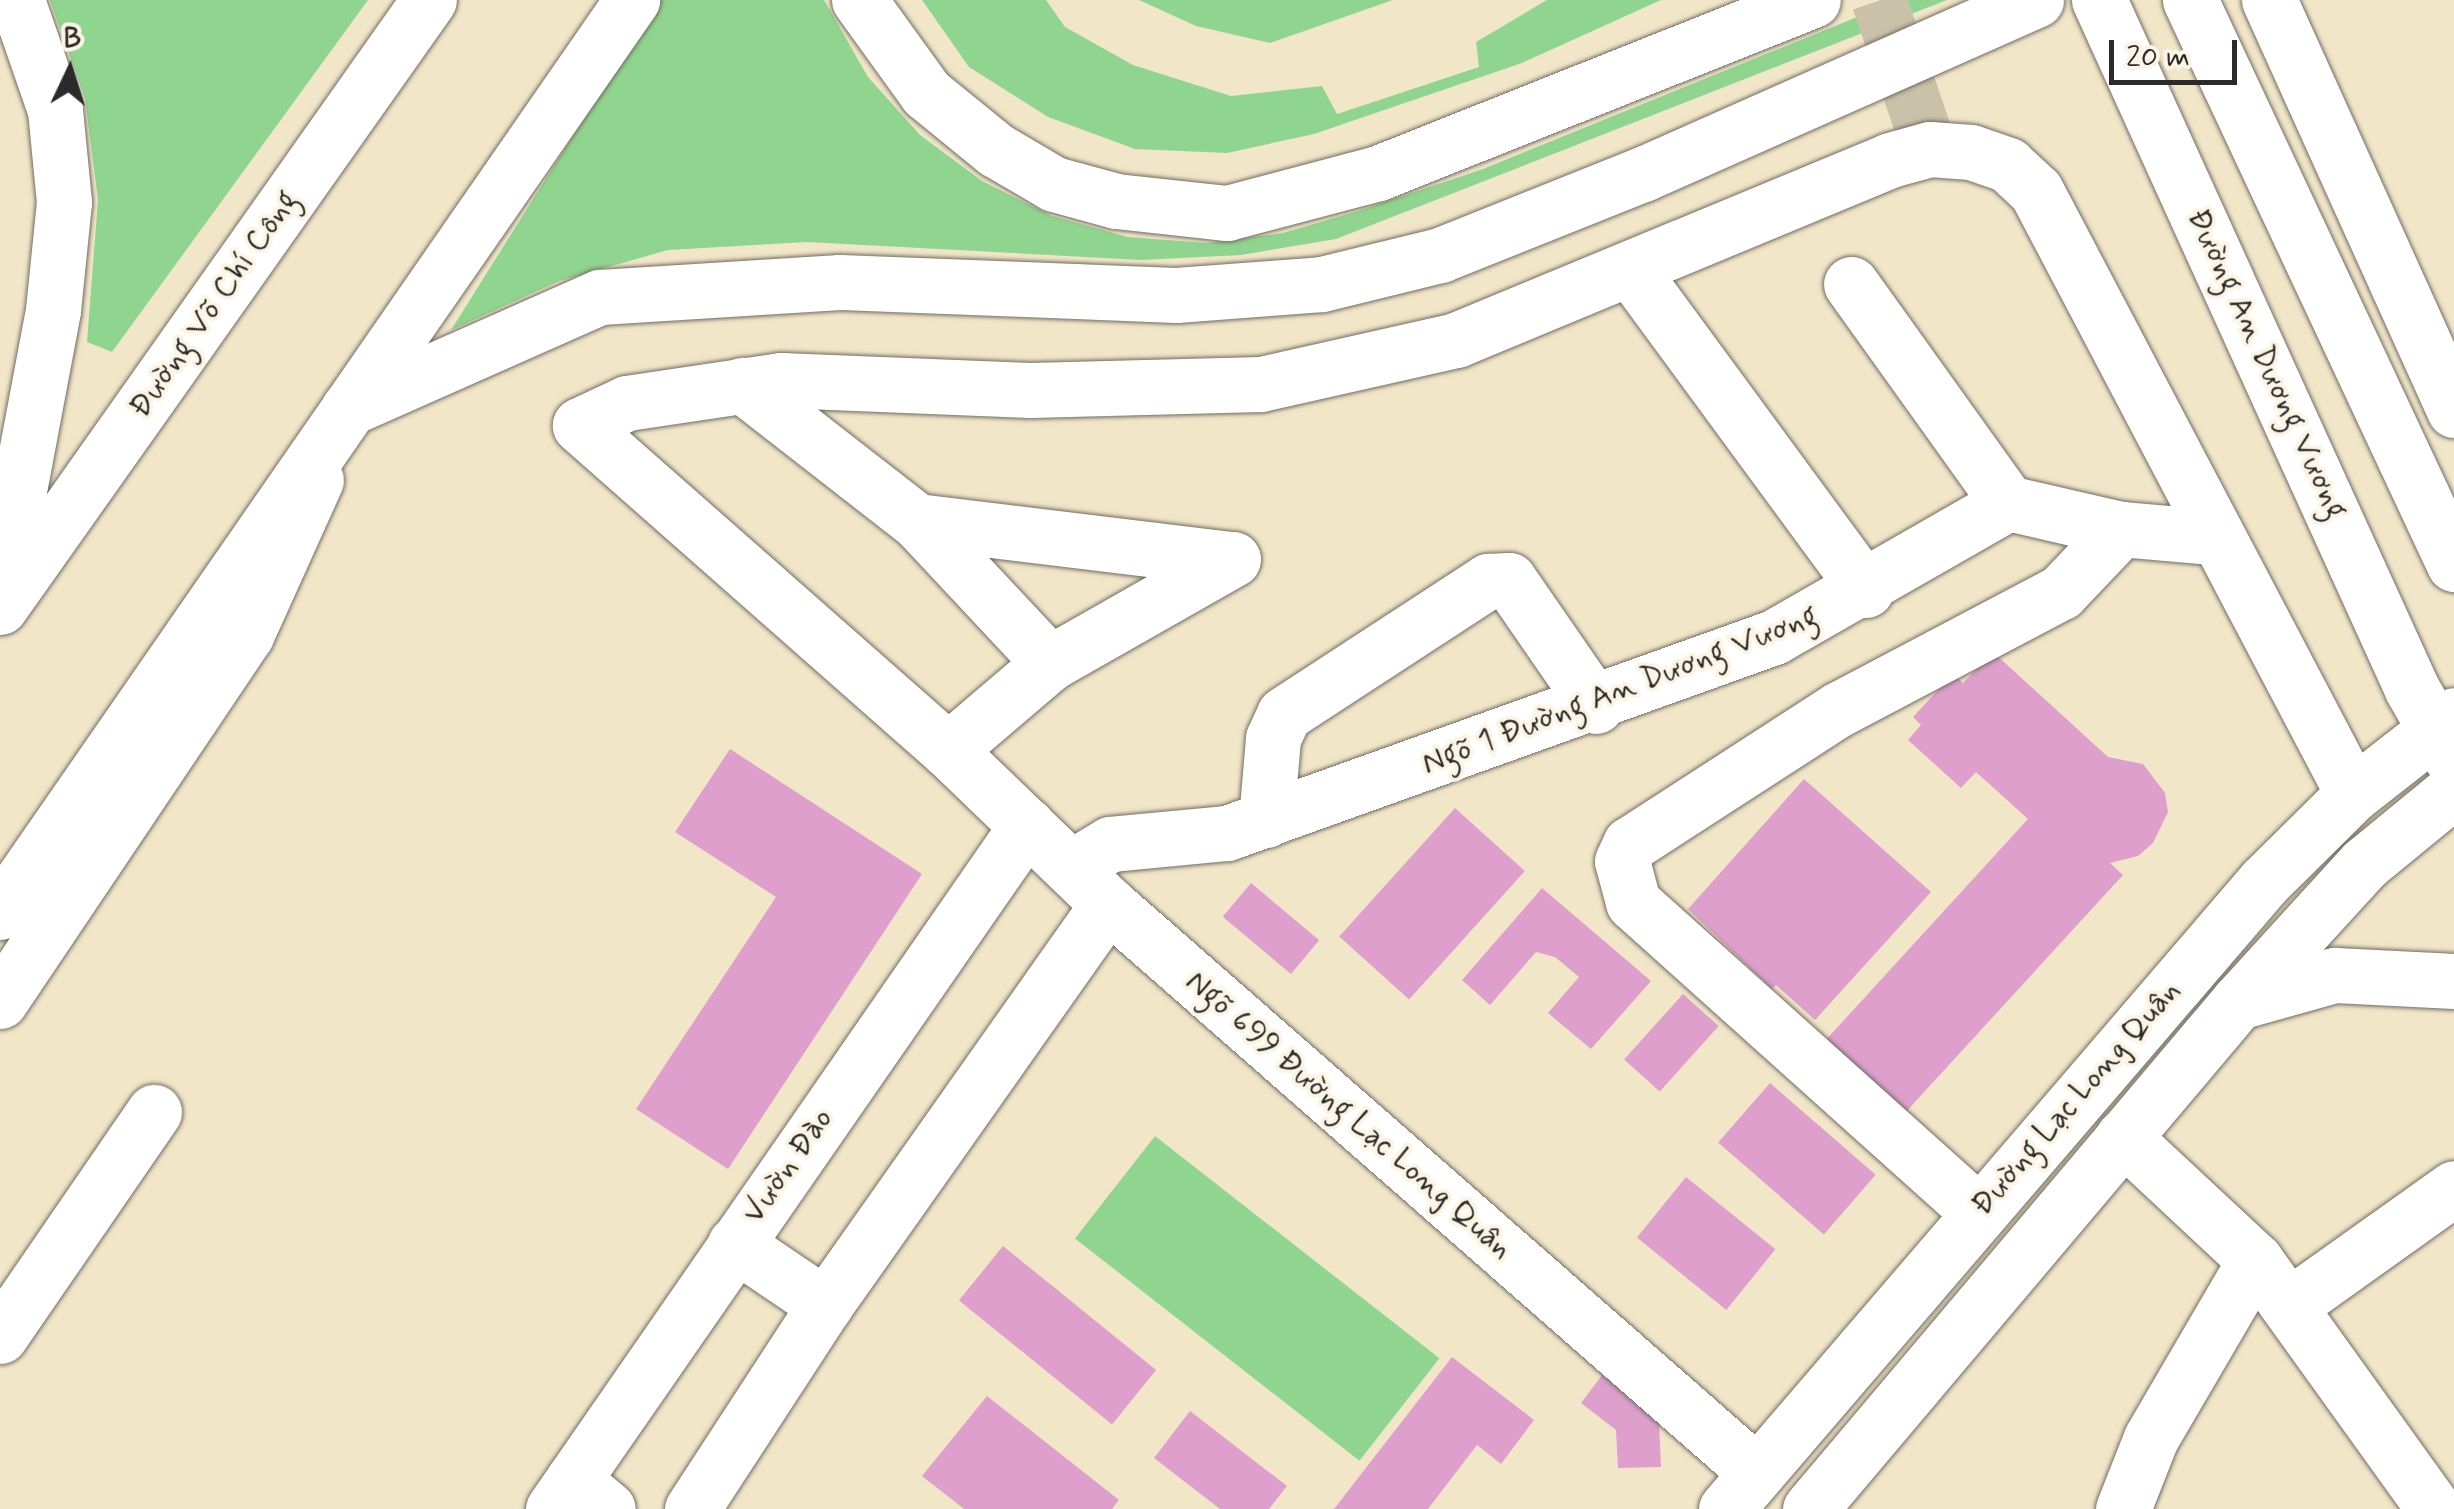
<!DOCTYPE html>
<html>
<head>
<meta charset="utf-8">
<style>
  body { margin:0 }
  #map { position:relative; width:2454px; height:1509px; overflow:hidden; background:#f2e6c9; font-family:Mynerve,sans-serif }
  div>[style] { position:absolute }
  .green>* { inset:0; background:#90d58f; transform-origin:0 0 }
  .building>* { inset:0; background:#de9fcc; transform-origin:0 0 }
  .minor-tunnel>* { height:55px; margin-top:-27.5px; transform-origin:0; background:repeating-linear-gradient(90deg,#cac1a9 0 55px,transparent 0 83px) }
  .roads { filter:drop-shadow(0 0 2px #716c62) drop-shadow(0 0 2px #716c62) }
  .minor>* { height:55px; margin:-27.5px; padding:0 27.5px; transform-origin:27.5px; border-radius:27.5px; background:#fff }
  .major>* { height:55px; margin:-27.5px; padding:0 27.5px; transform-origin:27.5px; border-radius:27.5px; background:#fff }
  .highway>* { height:55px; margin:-27.5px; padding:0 27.5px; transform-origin:27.5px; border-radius:27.5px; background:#fff }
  span { translate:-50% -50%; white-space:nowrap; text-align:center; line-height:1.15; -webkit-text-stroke:8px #fcf5e5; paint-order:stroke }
  .street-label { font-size:32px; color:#2b2b2b }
  .north { position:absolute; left:20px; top:20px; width:100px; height:100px; -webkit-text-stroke:8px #fcf5e5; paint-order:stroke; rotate:4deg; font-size:28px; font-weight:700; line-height:40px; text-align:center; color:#2b2b2b }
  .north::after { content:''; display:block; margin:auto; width:35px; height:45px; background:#2b2b2b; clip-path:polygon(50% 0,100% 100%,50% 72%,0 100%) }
  .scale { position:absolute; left:2109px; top:40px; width:128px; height:45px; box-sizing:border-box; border:5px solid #2b2b2b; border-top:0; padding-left:12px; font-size:30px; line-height:35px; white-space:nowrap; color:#2b2b2b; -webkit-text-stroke:8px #fcf5e5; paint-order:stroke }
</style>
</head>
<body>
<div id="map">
  <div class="green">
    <div style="clip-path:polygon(50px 0,368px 0,112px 352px,87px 342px,98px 200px,85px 99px)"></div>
    <div style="clip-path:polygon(658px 0,824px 0,868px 77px,920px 135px,982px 181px,1052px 216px,1128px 237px,1206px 243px,1283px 233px,1358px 211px,1483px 169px,1899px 0,1947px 0,1336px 239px,1241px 255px,1141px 260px,807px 242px,668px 250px,559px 281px,451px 330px)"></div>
    <div style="clip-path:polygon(922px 0,1046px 0,1065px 27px,1133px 65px,1231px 96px,1322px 86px,1337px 114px,1479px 67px,1476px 42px,1547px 0,1661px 0,1522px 63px,1314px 134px,1227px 153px,1135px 149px,1048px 117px,969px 67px)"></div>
    <div style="clip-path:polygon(1139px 0,1393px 0,1270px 43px,1196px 26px)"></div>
    <div style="left:1155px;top:1136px;width:361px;height:130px;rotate:38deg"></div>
  </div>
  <div class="building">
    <div style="clip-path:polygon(1993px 652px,2108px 757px,2143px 764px,2165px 793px,2168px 812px,2153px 843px,2138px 856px,2110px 863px,2123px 875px,1904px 1114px,1824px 1042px,2028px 819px,1976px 772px,1961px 788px,1908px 740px,1921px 725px,1913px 717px,1953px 674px,1963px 683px)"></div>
    <div style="clip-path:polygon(730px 749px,922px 874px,728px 1169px,636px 1109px,776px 897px,675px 832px)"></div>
    <div style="clip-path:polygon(1804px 779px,1931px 892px,1815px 1020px,1776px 985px,1772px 989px,1688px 909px)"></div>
    <div style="left:1455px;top:808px;width:94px;height:173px;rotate:42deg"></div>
    <div style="left:1251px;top:883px;width:89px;height:44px;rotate:40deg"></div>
    <div style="clip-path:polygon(1542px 888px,1651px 981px,1591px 1049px,1548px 1013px,1579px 977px,1555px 957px,1536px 952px,1490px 1005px,1462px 980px)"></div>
    <div style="left:1683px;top:994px;width:48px;height:88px;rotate:42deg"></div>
    <div style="left:1770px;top:1083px;width:140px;height:79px;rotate:41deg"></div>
    <div style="left:1686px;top:1177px;width:115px;height:78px;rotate:39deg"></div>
    <div style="left:1003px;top:1246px;width:197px;height:70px;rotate:39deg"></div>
    <div style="clip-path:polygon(1452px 1357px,1534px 1420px,1501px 1464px,1477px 1445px,1428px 1509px,1334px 1509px)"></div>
    <div style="clip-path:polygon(1609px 1366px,1659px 1422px,1661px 1467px,1618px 1468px,1616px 1430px,1581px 1403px)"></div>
    <div style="clip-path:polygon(987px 1396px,1119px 1500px,1112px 1509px,964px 1509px,922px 1476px)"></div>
    <div style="clip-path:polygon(1190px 1411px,1287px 1486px,1269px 1509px,1220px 1509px,1154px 1458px)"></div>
  </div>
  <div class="minor-tunnel">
    <div style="left:1879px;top:0;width:157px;rotate:71.1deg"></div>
  </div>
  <div class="roads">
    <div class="minor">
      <div style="left:2269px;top:0;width:450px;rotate:65.7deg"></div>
      <div style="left:1631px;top:270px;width:397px;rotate:53.7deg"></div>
      <div style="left:1851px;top:284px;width:269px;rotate:54.4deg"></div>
      <div style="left:742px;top:385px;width:222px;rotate:37.9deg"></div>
      <div style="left:917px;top:521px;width:195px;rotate:46.9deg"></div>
      <div style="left:1050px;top:663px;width:134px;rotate:139.5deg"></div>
      <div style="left:917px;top:521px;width:318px;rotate:6.9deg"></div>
      <div style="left:1233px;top:559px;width:210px;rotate:150.4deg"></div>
      <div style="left:1266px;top:820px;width:82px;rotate:-85.1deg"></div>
      <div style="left:1273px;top:738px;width:26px;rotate:-65deg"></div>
      <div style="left:1284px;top:714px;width:244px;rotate:-33.1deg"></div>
      <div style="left:1488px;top:581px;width:21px;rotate:-3deg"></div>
      <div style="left:1509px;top:580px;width:153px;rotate:55.4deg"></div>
      <div style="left:1072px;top:867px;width:44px;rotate:-31.2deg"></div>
      <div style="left:1110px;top:844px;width:118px;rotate:-5.4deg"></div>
      <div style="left:1227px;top:833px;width:581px;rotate:-19.71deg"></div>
      <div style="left:1774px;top:637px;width:270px;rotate:-29.8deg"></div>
      <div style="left:2008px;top:503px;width:116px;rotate:13deg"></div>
      <div style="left:2121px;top:529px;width:92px;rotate:5deg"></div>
      <div style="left:2123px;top:1137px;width:180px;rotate:43deg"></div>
      <div style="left:2255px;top:1260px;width:307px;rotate:54.3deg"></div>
      <div style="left:1977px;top:1211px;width:462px;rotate:-138.1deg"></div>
      <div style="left:1633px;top:902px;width:42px;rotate:-105deg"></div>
      <div style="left:1622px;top:861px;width:19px;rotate:-65deg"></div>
      <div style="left:1630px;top:844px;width:249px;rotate:-32.9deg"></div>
      <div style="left:1839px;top:709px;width:251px;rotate:-27.8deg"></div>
      <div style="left:2061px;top:592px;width:87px;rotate:-46.4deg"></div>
      <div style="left:735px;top:1244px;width:109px;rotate:34.1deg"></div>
      <div style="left:2290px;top:1305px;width:201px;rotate:-35.5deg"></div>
      <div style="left:0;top:1336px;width:272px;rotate:-55.5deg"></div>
      <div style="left:1756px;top:1472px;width:862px;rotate:-138.76deg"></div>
      <div style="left:1108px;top:904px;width:222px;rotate:-136.1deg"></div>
      <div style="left:948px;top:750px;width:491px;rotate:-138.6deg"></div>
      <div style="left:580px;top:425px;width:52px;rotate:-25.1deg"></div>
      <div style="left:627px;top:403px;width:156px;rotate:-8.5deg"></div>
      <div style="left:781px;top:380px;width:249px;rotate:2.3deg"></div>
      <div style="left:1030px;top:390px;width:231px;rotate:-1.5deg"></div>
      <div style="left:1261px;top:384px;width:200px;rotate:-12.7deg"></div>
      <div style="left:1456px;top:340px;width:470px;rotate:-22.5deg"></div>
      <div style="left:1890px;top:160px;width:41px;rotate:-15.4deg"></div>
      <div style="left:1930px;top:149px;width:41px;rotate:4.2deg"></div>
      <div style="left:1971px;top:152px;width:39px;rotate:19deg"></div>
      <div style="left:2008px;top:165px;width:38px;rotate:43deg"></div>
      <div style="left:2036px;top:191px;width:681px;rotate:62.27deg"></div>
      <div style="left:573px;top:1480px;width:45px;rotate:39.6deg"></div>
      <div style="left:553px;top:1509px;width:832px;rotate:-55.28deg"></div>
      <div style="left:692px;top:1509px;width:244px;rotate:-56.9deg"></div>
      <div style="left:825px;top:1305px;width:491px;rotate:-54.8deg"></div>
      <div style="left:2123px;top:1509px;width:76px;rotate:-68.5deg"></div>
      <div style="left:2151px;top:1438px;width:206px;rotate:-59.7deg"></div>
    </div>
    <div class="major">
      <div style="left:2099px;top:0;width:757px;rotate:65.57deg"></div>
      <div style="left:2412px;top:689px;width:81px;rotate:60.3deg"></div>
      <div style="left:2190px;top:0;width:623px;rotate:64.92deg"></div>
      <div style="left:0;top:1001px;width:441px;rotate:-56.1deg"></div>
      <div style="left:246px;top:635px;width:170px;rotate:-65.7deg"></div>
      <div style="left:2238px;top:1002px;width:101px;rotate:-15.6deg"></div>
      <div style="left:2335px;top:975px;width:119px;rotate:2.9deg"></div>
      <div style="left:1726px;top:1509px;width:826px;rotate:-49.37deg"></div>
      <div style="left:2264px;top:882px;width:125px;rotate:-44.7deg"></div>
      <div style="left:2353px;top:794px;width:128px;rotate:-38deg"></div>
      <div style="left:1810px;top:1509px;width:664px;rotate:-49.83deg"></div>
      <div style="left:2238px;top:1002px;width:187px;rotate:-47.6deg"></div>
      <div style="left:2364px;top:864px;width:117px;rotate:-39.4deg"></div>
    </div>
    <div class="highway">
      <div style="left:859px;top:0;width:115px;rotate:54.2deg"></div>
      <div style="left:926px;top:93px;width:90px;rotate:39.2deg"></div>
      <div style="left:996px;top:150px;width:67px;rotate:30.4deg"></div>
      <div style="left:1054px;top:184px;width:64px;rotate:15.3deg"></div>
      <div style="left:1116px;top:201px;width:112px;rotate:6.2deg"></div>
      <div style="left:1227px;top:213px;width:156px;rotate:-14.8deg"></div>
      <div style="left:1378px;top:173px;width:468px;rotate:-21.7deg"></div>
      <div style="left:349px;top:408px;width:274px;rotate:-23.9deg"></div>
      <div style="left:600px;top:297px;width:240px;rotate:-3.6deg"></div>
      <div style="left:840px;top:282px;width:336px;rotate:2.2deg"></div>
      <div style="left:1176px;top:295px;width:146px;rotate:-4.3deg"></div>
      <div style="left:1322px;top:284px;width:122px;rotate:-13.8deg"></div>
      <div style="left:1440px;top:255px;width:219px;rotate:-21.8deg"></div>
      <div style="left:1643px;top:174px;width:430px;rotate:-23.9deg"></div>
      <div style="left:0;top:591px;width:286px;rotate:-79.3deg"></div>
      <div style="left:53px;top:310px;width:109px;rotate:-84.2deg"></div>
      <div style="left:64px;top:202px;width:92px;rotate:-95.6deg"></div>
      <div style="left:55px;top:110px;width:116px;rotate:-109.1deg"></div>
      <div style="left:0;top:607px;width:743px;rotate:-54.75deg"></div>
      <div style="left:0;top:912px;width:1110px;rotate:-55.28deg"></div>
    </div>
  </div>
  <div class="street-label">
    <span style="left:214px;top:304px;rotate:-55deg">Đường Võ Chí Công</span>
    <span style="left:2267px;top:364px;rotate:65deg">Đường An Dương Vương</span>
    <span style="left:1620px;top:690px;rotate:-21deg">Ngõ 1 Đường An Dương Vương</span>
    <span style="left:2076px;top:1098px;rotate:-49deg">Đường Lạc Long Quân</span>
    <span style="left:1349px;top:1115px;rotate:41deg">Ngõ 699 Đường Lạc Long Quân</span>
    <span style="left:788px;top:1166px;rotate:-55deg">Vườn Đào</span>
  </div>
  <div class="north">B</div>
  <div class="scale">20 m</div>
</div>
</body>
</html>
